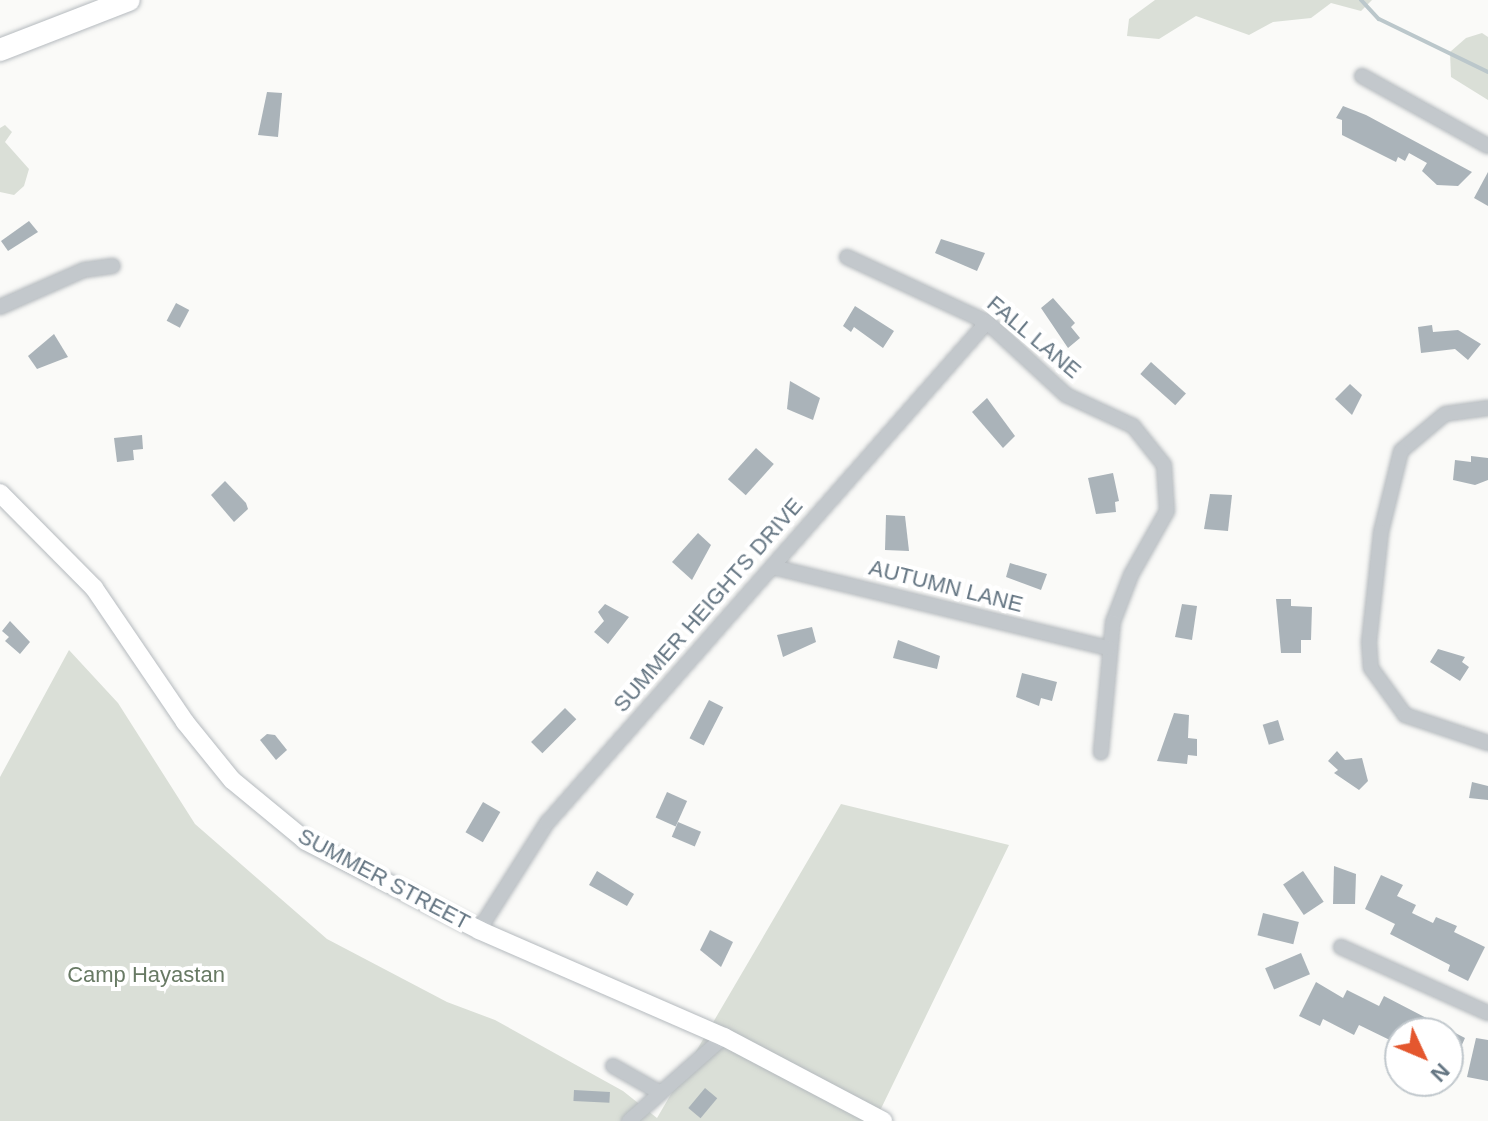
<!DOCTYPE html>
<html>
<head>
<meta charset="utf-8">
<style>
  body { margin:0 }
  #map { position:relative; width:1488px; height:1121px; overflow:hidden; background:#fafaf8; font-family:Arial,sans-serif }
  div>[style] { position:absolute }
  .green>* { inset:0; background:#dadfd7 }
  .stream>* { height:4px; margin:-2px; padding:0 2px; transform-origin:2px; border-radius:2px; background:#bbc7cb }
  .building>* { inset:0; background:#aab3b9; transform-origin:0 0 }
  .roads { filter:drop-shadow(0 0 2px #b5babe) drop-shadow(0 0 2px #b5babe) }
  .minor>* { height:14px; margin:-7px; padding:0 7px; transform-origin:7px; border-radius:7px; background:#c3c8cc }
  .major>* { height:18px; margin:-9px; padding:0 9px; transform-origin:9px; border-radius:9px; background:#fff }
  .highway>* { height:22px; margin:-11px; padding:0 11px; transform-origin:11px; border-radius:11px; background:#fff }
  span { translate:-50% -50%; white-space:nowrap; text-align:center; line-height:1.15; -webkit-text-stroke:8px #fff; paint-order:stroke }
  .street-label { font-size:22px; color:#657683 }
  .park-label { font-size:22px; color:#687a64 }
  .north { position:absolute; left:1384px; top:1017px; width:80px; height:80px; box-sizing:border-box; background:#fff; border:2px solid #c1c8cd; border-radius:50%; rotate:134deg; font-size:22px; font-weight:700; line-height:32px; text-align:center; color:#657683 }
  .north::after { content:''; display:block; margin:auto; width:28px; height:36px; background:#e4572e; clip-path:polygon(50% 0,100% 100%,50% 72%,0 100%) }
</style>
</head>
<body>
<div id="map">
  <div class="green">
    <div style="clip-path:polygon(1155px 0,1372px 0,1361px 11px,1331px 3px,1311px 18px,1273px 22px,1249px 35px,1196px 16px,1159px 39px,1127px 36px,1129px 19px)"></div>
    <div style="clip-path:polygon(1482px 33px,1488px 37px,1488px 100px,1451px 77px,1450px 52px,1466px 38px)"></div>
    <div style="clip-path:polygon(5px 125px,12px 132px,5px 142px,29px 169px,24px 186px,14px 195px,0 192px,0 128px)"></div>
    <div style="clip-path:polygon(69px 650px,118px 703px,195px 824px,327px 939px,447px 1002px,495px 1020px,623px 1091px,657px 1118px,841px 804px,1009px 845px,875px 1121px,0 1121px,0 777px)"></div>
  </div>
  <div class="stream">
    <div style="left:1361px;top:0;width:26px;rotate:47deg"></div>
    <div style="left:1379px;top:19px;width:121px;rotate:25.9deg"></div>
  </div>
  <div class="building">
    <div style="clip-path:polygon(267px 92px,282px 93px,278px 137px,258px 135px)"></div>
    <div style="clip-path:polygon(1343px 106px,1366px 115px,1472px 172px,1458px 186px,1437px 185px,1422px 171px,1427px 163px,1409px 153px,1405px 161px,1398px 157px,1396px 162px,1342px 135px,1342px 120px,1336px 118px)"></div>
    <div style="clip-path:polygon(1488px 172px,1488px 206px,1474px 198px)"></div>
    <div style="clip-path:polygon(29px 221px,38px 232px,8px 251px,1px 241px)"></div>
    <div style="clip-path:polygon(941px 239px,985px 253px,977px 271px,935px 253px)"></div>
    <div style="clip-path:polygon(1053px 298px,1075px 323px,1071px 327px,1080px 338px,1068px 348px,1041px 308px)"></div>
    <div style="left:176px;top:303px;width:15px;height:20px;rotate:28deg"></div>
    <div style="clip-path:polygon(855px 306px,894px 331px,883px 348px,854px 327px,851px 332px,843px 326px)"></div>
    <div style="clip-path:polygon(1432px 325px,1433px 332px,1458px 330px,1481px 344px,1468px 360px,1455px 349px,1421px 353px,1418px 327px)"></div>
    <div style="clip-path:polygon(54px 334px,68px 357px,37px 369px,28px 356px)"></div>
    <div style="left:1151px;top:362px;width:47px;height:16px;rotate:42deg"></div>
    <div style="clip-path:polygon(790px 381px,820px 398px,813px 420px,787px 409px)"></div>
    <div style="clip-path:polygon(1350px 384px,1362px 395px,1352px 415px,1335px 399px)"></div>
    <div style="clip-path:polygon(987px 398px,1015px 436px,1003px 448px,972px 412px)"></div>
    <div style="clip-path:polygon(142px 435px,143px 449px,133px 450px,134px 460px,117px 462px,114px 438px)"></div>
    <div style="left:756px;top:448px;width:24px;height:42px;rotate:42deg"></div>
    <div style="clip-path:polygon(1471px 456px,1488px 458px,1488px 480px,1475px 485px,1453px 480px,1455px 460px,1471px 462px)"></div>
    <div style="clip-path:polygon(1113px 473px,1119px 501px,1115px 502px,1116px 512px,1096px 514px,1088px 478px)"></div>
    <div style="clip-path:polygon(225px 481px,246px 503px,248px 509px,234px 522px,211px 495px)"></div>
    <div style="clip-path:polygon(1210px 494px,1232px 495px,1228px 531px,1204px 529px)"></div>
    <div style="clip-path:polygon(886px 515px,905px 516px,909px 551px,885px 550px)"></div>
    <div style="clip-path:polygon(698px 533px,711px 545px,692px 580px,672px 562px)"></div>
    <div style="clip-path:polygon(1010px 563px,1047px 574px,1041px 590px,1006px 577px)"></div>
    <div style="clip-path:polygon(1276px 599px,1291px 599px,1291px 606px,1312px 607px,1311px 640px,1301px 640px,1301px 653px,1281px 653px)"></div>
    <div style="clip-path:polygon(605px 604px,629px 617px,608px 644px,594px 632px,604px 621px,598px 612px)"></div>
    <div style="clip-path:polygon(1182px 604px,1197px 606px,1192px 640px,1175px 637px)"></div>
    <div style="clip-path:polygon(10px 621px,30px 642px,20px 654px,5px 641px,9px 637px,2px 631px)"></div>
    <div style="clip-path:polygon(812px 627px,816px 642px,783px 657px,777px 635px)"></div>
    <div style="clip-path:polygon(898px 640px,940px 656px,937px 669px,893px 658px)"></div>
    <div style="clip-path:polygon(1438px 649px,1465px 657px,1462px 662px,1469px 667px,1460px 681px,1430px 662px)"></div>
    <div style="clip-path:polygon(1022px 673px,1057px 682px,1052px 701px,1041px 698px,1039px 706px,1016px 697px)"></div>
    <div style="left:709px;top:700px;width:16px;height:43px;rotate:27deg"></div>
    <div style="left:565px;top:708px;width:16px;height:48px;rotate:45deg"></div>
    <div style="clip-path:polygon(1174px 713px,1189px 715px,1188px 738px,1197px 739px,1197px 756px,1188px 755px,1187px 764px,1157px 761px)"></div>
    <div style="left:1278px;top:720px;width:21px;height:16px;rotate:73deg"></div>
    <div style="clip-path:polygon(267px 734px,275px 735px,287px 750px,276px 760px,260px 740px)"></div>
    <div style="clip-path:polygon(1337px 751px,1345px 760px,1362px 758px,1368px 781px,1359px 790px,1334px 773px,1338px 770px,1328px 761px)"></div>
    <div style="clip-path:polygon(1472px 782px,1488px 786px,1488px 800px,1469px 798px)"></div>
    <div style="left:667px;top:792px;width:22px;height:28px;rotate:24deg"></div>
    <div style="left:483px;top:802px;width:20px;height:35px;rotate:30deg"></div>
    <div style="left:678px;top:822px;width:25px;height:16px;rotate:23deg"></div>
    <div style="clip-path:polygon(1334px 866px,1356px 874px,1355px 904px,1333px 904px)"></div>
    <div style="clip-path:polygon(597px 871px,634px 894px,627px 906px,589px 885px)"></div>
    <div style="left:1303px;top:871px;width:37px;height:24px;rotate:56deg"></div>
    <div style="clip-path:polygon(1381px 875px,1403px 885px,1397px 896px,1416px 905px,1412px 913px,1433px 923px,1436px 917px,1457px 926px,1454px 932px,1485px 947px,1468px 981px,1448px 971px,1450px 965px,1390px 934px,1395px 924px,1365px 909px)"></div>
    <div style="left:1263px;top:913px;width:37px;height:23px;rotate:14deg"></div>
    <div style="clip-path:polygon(710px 930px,733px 942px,721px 967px,700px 950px)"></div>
    <div style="left:1301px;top:953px;width:23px;height:39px;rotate:67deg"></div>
    <div style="clip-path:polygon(1316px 982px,1343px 998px,1347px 990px,1379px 1006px,1384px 996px,1465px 1038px,1448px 1076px,1448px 1033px,1400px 1033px,1400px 1045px,1359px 1025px,1354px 1035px,1323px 1019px,1320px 1026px,1299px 1016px)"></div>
    <div style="clip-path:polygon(1476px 1038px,1488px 1040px,1488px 1081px,1467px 1077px)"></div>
    <div style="left:705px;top:1088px;width:16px;height:26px;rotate:40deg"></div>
    <div style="left:574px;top:1090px;width:36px;height:11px;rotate:3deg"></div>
  </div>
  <div class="roads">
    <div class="minor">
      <div style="left:1362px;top:76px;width:144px;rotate:29.1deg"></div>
      <div style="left:847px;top:257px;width:154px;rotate:24.9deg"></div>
      <div style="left:987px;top:322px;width:108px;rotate:42.7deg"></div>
      <div style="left:1066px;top:395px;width:74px;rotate:24.8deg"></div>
      <div style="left:1133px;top:426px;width:50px;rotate:51.5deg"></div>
      <div style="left:1164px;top:465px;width:46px;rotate:86.3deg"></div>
      <div style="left:1167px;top:511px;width:73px;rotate:119.4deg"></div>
      <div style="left:1131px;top:575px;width:50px;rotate:111deg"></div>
      <div style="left:1113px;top:622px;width:131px;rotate:95.3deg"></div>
      <div style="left:0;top:307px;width:92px;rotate:-23.8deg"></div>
      <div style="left:84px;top:270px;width:29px;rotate:-8deg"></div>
      <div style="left:1488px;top:408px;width:43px;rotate:172.1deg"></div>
      <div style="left:1445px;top:414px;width:57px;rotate:139.9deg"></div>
      <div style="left:1401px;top:451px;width:83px;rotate:103.9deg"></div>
      <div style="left:1381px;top:532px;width:111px;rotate:96.2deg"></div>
      <div style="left:1369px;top:642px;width:26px;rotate:86deg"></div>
      <div style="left:1371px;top:668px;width:58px;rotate:54.1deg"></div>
      <div style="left:1405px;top:715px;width:88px;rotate:18.6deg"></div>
      <div style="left:773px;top:567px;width:345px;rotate:13.6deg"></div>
      <div style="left:479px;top:930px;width:127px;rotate:-57.6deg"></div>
      <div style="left:547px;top:823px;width:667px;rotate:-48.71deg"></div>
      <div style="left:1341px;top:947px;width:161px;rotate:24.2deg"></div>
      <div style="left:613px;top:1066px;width:53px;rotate:29.5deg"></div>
      <div style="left:629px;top:1121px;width:127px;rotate:-41.5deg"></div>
    </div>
    <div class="major">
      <div style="left:0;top:493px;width:134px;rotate:45.3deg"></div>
      <div style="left:94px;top:588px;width:162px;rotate:55.8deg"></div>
      <div style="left:185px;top:722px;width:75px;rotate:51deg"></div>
      <div style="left:232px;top:780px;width:96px;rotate:39.5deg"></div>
      <div style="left:306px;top:841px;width:195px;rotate:27.2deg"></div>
      <div style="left:479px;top:930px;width:267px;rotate:23.6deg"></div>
      <div style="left:724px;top:1037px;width:180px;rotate:27.8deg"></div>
    </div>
    <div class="highway">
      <div style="left:0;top:50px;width:138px;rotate:-21.2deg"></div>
    </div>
  </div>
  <div class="street-label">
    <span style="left:1034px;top:337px;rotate:40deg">FALL LANE</span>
    <span style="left:946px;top:586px;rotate:14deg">AUTUMN LANE</span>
    <span style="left:708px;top:605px;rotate:-49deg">SUMMER HEIGHTS DRIVE</span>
    <span style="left:384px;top:879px;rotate:28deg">SUMMER STREET</span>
  </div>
  <div class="park-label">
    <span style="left:146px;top:975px">Camp Hayastan</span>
  </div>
  <div class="north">N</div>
</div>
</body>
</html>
